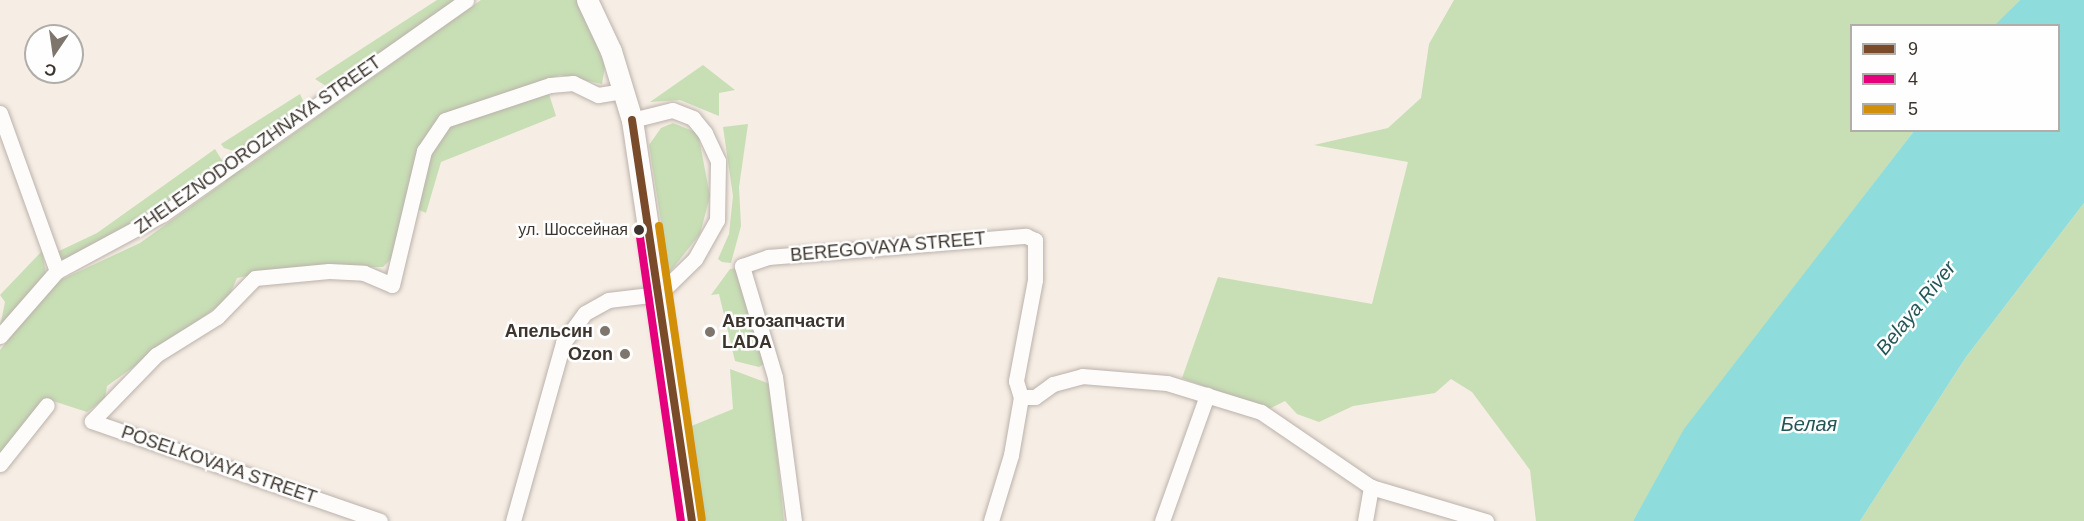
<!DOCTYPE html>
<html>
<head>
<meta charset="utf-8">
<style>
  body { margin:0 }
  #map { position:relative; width:2084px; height:521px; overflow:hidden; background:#f6ede4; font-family:Helvetica,sans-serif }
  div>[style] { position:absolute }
  .green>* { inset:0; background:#c8deb5 }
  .water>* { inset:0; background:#8edddc }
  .roads { filter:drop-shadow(0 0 2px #bab2ab) drop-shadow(0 0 2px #bab2ab) }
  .street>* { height:15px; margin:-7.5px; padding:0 7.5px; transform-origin:7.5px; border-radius:7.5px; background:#fefcfb }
  .secondary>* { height:21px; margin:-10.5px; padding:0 10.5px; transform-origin:10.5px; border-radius:10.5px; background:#fefcfb }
  .bus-1>* { height:8px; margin:-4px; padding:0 4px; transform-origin:4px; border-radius:4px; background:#7a4b2a }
  .bus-2>* { height:8px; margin:-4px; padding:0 4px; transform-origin:4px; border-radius:4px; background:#e5007d }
  .bus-3>* { height:8px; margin:-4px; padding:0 4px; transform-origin:4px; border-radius:4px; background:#d28f09 }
  .dots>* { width:16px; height:16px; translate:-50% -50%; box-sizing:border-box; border:3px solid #fefefe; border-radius:50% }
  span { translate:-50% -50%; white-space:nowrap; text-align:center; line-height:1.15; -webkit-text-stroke:5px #fefefe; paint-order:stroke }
  .bus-label { font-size:16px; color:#3d352d }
  .right { translate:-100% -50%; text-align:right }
  .street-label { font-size:18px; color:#3d352d }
  .poi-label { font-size:18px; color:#3d352d; font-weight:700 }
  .left { translate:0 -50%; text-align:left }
  .water-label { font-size:20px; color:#235657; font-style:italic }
  .legend { position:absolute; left:1850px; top:24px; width:210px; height:108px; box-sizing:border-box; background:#fefefe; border:2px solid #b1aeaa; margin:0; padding:8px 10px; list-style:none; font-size:18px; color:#3d352d }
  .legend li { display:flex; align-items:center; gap:12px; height:30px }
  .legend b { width:30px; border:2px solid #b1aeaa }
  .north { position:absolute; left:24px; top:24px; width:60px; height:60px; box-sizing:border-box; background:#fefefe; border:2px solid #b1aeaa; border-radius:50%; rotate:193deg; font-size:16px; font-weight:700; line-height:24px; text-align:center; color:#3d352d }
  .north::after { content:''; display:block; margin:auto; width:21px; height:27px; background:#7e756d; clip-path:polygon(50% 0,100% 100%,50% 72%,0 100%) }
</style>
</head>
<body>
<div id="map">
  <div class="green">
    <div style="clip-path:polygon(437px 0,458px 0,329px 88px,315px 79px)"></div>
    <div style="clip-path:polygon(481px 0,580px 0,605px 66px,602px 84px,560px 75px,441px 119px,394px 256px,383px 267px,287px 268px,237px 278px,228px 299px,107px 386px,105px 398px,87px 412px,47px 399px,0 458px,0 350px,54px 283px,140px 243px,225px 182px,228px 174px,240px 165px,244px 169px)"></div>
    <div style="clip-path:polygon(1454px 0,2020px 0,1996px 25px,1852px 26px,1852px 130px,1914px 131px,1685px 430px,1633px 521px,1536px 521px,1530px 470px,1472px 392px,1451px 379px,1435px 393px,1353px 406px,1319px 422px,1297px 414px,1285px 401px,1267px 410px,1182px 378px,1218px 277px,1372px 304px,1408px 162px,1314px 145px,1388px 128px,1421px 98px,1429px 44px)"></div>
    <div style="clip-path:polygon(703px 65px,735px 90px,719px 93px,719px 116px,680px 100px,650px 102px)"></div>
    <div style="clip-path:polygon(548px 91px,556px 116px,441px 162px,426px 213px,415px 208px,435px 135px,442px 126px)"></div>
    <div style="clip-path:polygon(300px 94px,306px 107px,240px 153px,224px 148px,221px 144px)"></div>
    <div style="clip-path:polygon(673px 123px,698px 133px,710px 196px,700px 234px,669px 273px,649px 145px,661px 128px)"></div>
    <div style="clip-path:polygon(748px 124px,739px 187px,741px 226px,731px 263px,722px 262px,718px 259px,729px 234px,733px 196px,723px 127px)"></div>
    <div style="clip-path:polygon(215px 149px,223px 162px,158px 210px,64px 260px,57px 257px,57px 252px,97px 233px)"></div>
    <div style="clip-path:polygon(2084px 203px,2084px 521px,1860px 521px,1966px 357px)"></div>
    <div style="clip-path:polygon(42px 251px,46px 273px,0 327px,5px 302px,0 295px)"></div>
    <div style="clip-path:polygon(737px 268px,764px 364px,759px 367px,735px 361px,719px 294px,711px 295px,730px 269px)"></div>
    <div style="clip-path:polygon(730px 369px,770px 384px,784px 521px,703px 521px,689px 427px,733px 409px)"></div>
  </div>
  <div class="water">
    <div style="clip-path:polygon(2020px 0,2084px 0,2084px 203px,1966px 357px,1860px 521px,1633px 521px,1684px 429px,1914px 131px,2058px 130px,2058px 26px,1995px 25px)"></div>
  </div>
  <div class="roads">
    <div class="street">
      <div style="left:0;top:113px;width:168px;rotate:70.2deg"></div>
      <div style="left:0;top:336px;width:86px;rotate:-48.8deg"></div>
      <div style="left:57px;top:271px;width:120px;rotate:-28.3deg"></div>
      <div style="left:163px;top:214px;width:371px;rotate:-35.2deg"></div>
      <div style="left:1021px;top:397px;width:14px"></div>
      <div style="left:1035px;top:397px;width:22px;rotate:-36deg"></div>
      <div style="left:1053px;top:384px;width:30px;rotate:-15deg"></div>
      <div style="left:1082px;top:376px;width:85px;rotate:4.7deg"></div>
      <div style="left:1167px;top:383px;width:98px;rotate:17.1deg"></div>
      <div style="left:1261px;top:412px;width:133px;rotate:34.3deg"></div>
      <div style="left:1371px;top:487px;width:120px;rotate:16.5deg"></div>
      <div style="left:0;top:464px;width:75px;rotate:-51.5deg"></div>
      <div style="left:380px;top:521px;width:305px;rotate:-160.9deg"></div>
      <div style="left:92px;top:421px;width:92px;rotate:-45.9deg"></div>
      <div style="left:156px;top:355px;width:72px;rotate:-31.9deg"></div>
      <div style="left:217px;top:317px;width:54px;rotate:-45.7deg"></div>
      <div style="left:255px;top:278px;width:74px;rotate:-5.4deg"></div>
      <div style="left:329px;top:271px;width:35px;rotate:3deg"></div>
      <div style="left:364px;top:273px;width:30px;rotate:23deg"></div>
      <div style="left:392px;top:285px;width:138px;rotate:-76.6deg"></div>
      <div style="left:424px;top:151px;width:37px;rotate:-56deg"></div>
      <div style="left:445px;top:120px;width:111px;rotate:-18.4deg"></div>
      <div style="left:550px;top:85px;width:23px;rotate:-5deg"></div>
      <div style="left:573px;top:83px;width:28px;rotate:26deg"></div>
      <div style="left:598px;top:95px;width:26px;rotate:-9deg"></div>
      <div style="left:513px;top:521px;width:185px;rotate:-74.3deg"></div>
      <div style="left:563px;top:343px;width:37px;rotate:-54deg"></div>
      <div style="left:585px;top:313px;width:26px;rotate:-29deg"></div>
      <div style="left:608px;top:300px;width:51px;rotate:-6.7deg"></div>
      <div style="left:659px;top:294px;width:50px;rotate:-44.2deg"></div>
      <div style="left:695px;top:259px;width:45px;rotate:-60.6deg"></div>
      <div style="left:717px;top:220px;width:59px;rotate:-89deg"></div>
      <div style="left:718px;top:161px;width:31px;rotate:-115deg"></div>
      <div style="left:705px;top:133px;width:19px;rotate:-129deg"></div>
      <div style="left:693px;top:118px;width:22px;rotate:-159deg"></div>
      <div style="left:672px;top:110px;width:41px;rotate:166deg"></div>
      <div style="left:794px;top:521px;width:145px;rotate:-97.5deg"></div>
      <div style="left:775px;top:377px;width:116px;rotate:-106.6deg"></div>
      <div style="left:742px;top:266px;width:28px;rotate:-19deg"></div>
      <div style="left:768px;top:257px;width:259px;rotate:-4.7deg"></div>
      <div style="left:1026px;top:236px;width:10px;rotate:24deg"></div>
      <div style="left:1035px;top:240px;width:40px;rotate:90deg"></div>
      <div style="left:1035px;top:280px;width:103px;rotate:100.7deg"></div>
      <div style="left:1016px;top:381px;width:17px;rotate:73deg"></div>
      <div style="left:1021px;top:397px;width:59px;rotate:99.8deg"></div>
      <div style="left:1011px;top:455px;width:69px;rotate:106.9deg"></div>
      <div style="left:1162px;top:521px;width:134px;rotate:-70.3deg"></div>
      <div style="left:1365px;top:521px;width:35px;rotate:-80deg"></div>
    </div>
    <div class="secondary">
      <div style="left:587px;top:0;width:56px;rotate:64.8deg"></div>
      <div style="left:611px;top:51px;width:72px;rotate:73.1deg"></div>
      <div style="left:632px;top:120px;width:405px;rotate:81.5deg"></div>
    </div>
  </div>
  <div class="bus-1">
    <div style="left:632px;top:120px;width:405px;rotate:81.5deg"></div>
  </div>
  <div class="bus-2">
    <div style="left:639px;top:230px;width:294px;rotate:81.8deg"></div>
  </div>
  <div class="bus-3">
    <div style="left:659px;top:226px;width:296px;rotate:81.7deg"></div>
  </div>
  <div class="dots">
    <div style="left:639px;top:230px;background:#3d352d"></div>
    <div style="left:605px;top:331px;background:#7e756d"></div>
    <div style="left:710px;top:332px;background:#7e756d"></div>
    <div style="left:625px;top:354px;background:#7e756d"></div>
  </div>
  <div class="bus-label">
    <span class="right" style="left:628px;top:230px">ул. Шоссейная</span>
  </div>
  <div class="street-label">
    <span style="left:258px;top:145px;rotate:-35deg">ZHELEZNODOROZHNAYA STREET</span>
    <span style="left:888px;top:247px;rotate:-5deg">BEREGOVAYA STREET</span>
    <span style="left:219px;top:465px;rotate:19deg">POSELKOVAYA STREET</span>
  </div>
  <div class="poi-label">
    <span class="left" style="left:722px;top:332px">Автозапчасти<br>LADA</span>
    <span class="right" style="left:593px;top:331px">Апельсин</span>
    <span class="right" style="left:613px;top:354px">Ozon</span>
  </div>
  <div class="water-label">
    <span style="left:1916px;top:308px;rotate:-51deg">Belaya River</span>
    <span style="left:1809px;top:424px">Белая</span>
  </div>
  <ul class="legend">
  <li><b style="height:8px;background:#7a4b2a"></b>9</li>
  <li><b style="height:8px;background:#e5007d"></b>4</li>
  <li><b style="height:8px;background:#d28f09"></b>5</li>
  </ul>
  <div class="north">С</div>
</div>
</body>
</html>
